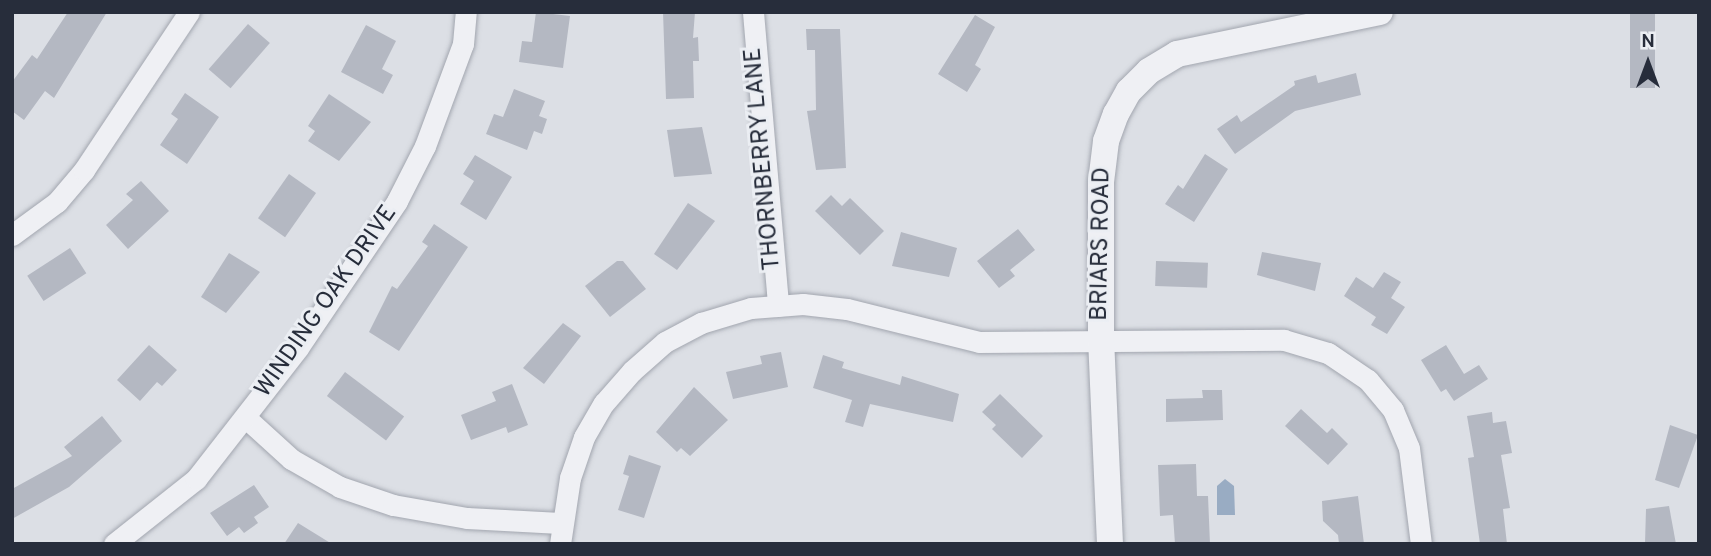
<!DOCTYPE html>
<html>
<head>
<meta charset="utf-8">
<style>
  body { margin:0 }
  #map { position:relative; width:1711px; height:556px; overflow:hidden; background:#dcdfe5; font-family:Overpass,sans-serif }
  div>[style] { position:absolute }
  .water>* { inset:0; background:#99acc3 }
  .building>* { inset:0; background:#b4b8c2; transform-origin:0 0 }
  .roads { filter:drop-shadow(0 0 2px #a2a6af) drop-shadow(0 0 2px #a2a6af) }
  .minor>* { height:21px; margin:-10.5px; padding:0 10.5px; transform-origin:10.5px; border-radius:10.5px; background:#eff0f4 }
  .tertiary>* { height:26px; margin:-13px; padding:0 13px; transform-origin:13px; border-radius:13px; background:#eff0f4 }
  span { translate:-50% -50%; white-space:nowrap; text-align:center; line-height:1.15; -webkit-text-stroke:6px #ebeef3; paint-order:stroke }
  .street-label { font-size:24px; color:#272d3b }
  .frame { position:absolute; inset:0; border:14px solid #272d3b; pointer-events:none }
  .north { position:absolute; left:1613px; top:28px; width:70px; height:70px; -webkit-text-stroke:5px #ebeef3; paint-order:stroke; rotate:0deg; font-size:19px; font-weight:700; line-height:28px; text-align:center; color:#272d3b }
  .north::after { content:''; display:block; margin:auto; width:24px; height:32px; background:#272d3b; clip-path:polygon(50% 0,100% 100%,50% 72%,0 100%) }
</style>
</head>
<body>
<div id="map">
  <div class="water">
    <div style="clip-path:polygon(1225px 479px,1234px 486px,1235px 515px,1217px 515px,1217px 486px)"></div>
  </div>
  <div class="building">
    <div style="clip-path:polygon(68px 12px,107px 12px,54px 98px,45px 91px,24px 120px,12px 111px,12px 82px,32px 55px,37px 59px)"></div>
    <div style="clip-path:polygon(536px 12px,570px 16px,563px 68px,519px 62px,522px 41px,532px 42px)"></div>
    <div style="clip-path:polygon(663px 12px,695px 12px,693px 38px,698px 37px,699px 61px,693px 61px,694px 98px,666px 99px)"></div>
    <div style="left:1630px;top:12px;width:25px;height:76px"></div>
    <div style="clip-path:polygon(975px 15px,995px 27px,975px 65px,981px 69px,967px 92px,938px 74px)"></div>
    <div style="left:248px;top:24px;width:29px;height:60px;rotate:41deg"></div>
    <div style="clip-path:polygon(366px 25px,396px 41px,382px 69px,393px 75px,383px 94px,341px 72px)"></div>
    <div style="clip-path:polygon(806px 29px,840px 29px,846px 168px,816px 170px,807px 111px,816px 110px,815px 50px,807px 50px)"></div>
    <div style="clip-path:polygon(1356px 73px,1361px 95px,1295px 111px,1235px 154px,1217px 129px,1237px 115px,1241px 122px,1295px 85px,1294px 81px,1316px 75px,1318px 83px)"></div>
    <div style="clip-path:polygon(514px 89px,545px 101px,539px 116px,547px 119px,542px 134px,534px 131px,527px 150px,486px 134px,494px 114px,503px 117px)"></div>
    <div style="clip-path:polygon(185px 93px,219px 117px,187px 164px,160px 145px,178px 119px,171px 114px)"></div>
    <div style="clip-path:polygon(329px 94px,371px 122px,339px 161px,308px 141px,315px 131px,308px 126px)"></div>
    <div style="clip-path:polygon(702px 127px,712px 174px,674px 177px,667px 130px)"></div>
    <div style="clip-path:polygon(1205px 154px,1228px 169px,1194px 222px,1165px 204px,1178px 185px,1183px 189px)"></div>
    <div style="clip-path:polygon(475px 155px,512px 177px,486px 220px,460px 204px,474px 181px,463px 174px)"></div>
    <div style="left:289px;top:174px;width:33px;height:54px;rotate:35deg"></div>
    <div style="clip-path:polygon(141px 181px,169px 211px,128px 249px,106px 225px,133px 200px,126px 194px)"></div>
    <div style="clip-path:polygon(831px 195px,842px 206px,850px 198px,884px 231px,860px 255px,815px 211px)"></div>
    <div style="clip-path:polygon(688px 203px,715px 221px,677px 270px,654px 254px)"></div>
    <div style="clip-path:polygon(434px 224px,468px 247px,399px 351px,369px 332px,392px 286px,397px 289px,428px 246px,422px 242px)"></div>
    <div style="clip-path:polygon(1018px 229px,1035px 250px,1010px 270px,1015px 276px,999px 288px,977px 261px)"></div>
    <div style="clip-path:polygon(901px 232px,957px 248px,949px 277px,892px 266px)"></div>
    <div style="left:70px;top:248px;width:30px;height:51px;rotate:57deg"></div>
    <div style="clip-path:polygon(1262px 252px,1321px 263px,1315px 291px,1257px 275px)"></div>
    <div style="clip-path:polygon(229px 253px,260px 272px,226px 313px,201px 297px)"></div>
    <div style="clip-path:polygon(617px 261px,623px 261px,646px 289px,610px 317px,585px 286px)"></div>
    <div style="left:1156px;top:261px;width:52px;height:25px;rotate:2deg"></div>
    <div style="clip-path:polygon(1384px 272px,1401px 282px,1391px 298px,1405px 307px,1387px 334px,1371px 325px,1376px 317px,1344px 296px,1356px 277px,1373px 288px)"></div>
    <div style="clip-path:polygon(563px 323px,581px 336px,544px 384px,523px 368px)"></div>
    <div style="clip-path:polygon(149px 345px,177px 370px,162px 386px,157px 382px,140px 401px,117px 380px)"></div>
    <div style="clip-path:polygon(1446px 345px,1464px 374px,1479px 365px,1488px 379px,1454px 401px,1446px 389px,1441px 392px,1421px 360px)"></div>
    <div style="clip-path:polygon(781px 352px,788px 387px,733px 399px,726px 372px,762px 364px,760px 356px)"></div>
    <div style="clip-path:polygon(823px 355px,844px 362px,842px 368px,900px 385px,902px 376px,959px 394px,953px 422px,870px 404px,863px 427px,845px 422px,852px 400px,813px 388px)"></div>
    <div style="left:345px;top:372px;width:74px;height:30px;rotate:37deg"></div>
    <div style="clip-path:polygon(512px 384px,528px 425px,508px 433px,506px 427px,471px 440px,461px 415px,496px 401px,492px 392px)"></div>
    <div style="clip-path:polygon(694px 387px,728px 420px,690px 456px,681px 448px,677px 452px,656px 432px)"></div>
    <div style="clip-path:polygon(1202px 390px,1222px 390px,1223px 420px,1166px 422px,1166px 399px,1203px 398px)"></div>
    <div style="clip-path:polygon(1000px 394px,1043px 436px,1022px 458px,992px 429px,996px 425px,982px 412px)"></div>
    <div style="clip-path:polygon(1301px 409px,1327px 433px,1332px 428px,1348px 444px,1328px 465px,1285px 426px)"></div>
    <div style="clip-path:polygon(1492px 412px,1493px 423px,1506px 421px,1512px 453px,1501px 455px,1510px 508px,1503px 509px,1507px 544px,1480px 544px,1468px 458px,1474px 457px,1467px 416px)"></div>
    <div style="clip-path:polygon(102px 416px,122px 441px,69px 487px,12px 519px,12px 489px,72px 456px,64px 447px)"></div>
    <div style="clip-path:polygon(1670px 425px,1698px 435px,1679px 488px,1655px 480px)"></div>
    <div style="clip-path:polygon(629px 455px,661px 466px,644px 518px,618px 510px,629px 476px,623px 474px)"></div>
    <div style="clip-path:polygon(1196px 464px,1197px 496px,1208px 496px,1210px 544px,1175px 544px,1173px 515px,1160px 516px,1158px 465px)"></div>
    <div style="clip-path:polygon(254px 485px,269px 507px,254px 517px,258px 523px,244px 533px,239px 527px,227px 536px,210px 513px)"></div>
    <div style="clip-path:polygon(1358px 496px,1364px 544px,1339px 544px,1338px 535px,1323px 521px,1322px 501px)"></div>
    <div style="clip-path:polygon(1669px 506px,1676px 544px,1645px 544px,1646px 509px)"></div>
    <div style="clip-path:polygon(298px 523px,332px 544px,284px 544px)"></div>
  </div>
  <div class="roads">
    <div class="minor">
      <div style="left:753px;top:12px;width:295px;rotate:85.1deg"></div>
      <div style="left:12px;top:235px;width:56px;rotate:-36.3deg"></div>
      <div style="left:57px;top:202px;width:42px;rotate:-49.8deg"></div>
      <div style="left:84px;top:170px;width:190px;rotate:-56.4deg"></div>
      <div style="left:246px;top:418px;width:61px;rotate:42.3deg"></div>
      <div style="left:291px;top:459px;width:56px;rotate:29.7deg"></div>
      <div style="left:340px;top:487px;width:56px;rotate:18.8deg"></div>
      <div style="left:393px;top:505px;width:75px;rotate:10deg"></div>
      <div style="left:467px;top:518px;width:93px;rotate:3.1deg"></div>
      <div style="left:114px;top:544px;width:105px;rotate:-38.4deg"></div>
      <div style="left:196px;top:479px;width:166px;rotate:-52.1deg"></div>
      <div style="left:298px;top:348px;width:177px;rotate:-56deg"></div>
      <div style="left:397px;top:201px;width:62px;rotate:-63deg"></div>
      <div style="left:425px;top:146px;width:109px;rotate:-69.6deg"></div>
      <div style="left:463px;top:44px;width:32px;rotate:-85deg"></div>
      <div style="left:560px;top:544px;width:67px;rotate:-81.4deg"></div>
      <div style="left:570px;top:478px;width:43px;rotate:-71.1deg"></div>
      <div style="left:584px;top:437px;width:39px;rotate:-60deg"></div>
      <div style="left:604px;top:403px;width:43px;rotate:-48.8deg"></div>
      <div style="left:632px;top:371px;width:44px;rotate:-41.3deg"></div>
      <div style="left:665px;top:342px;width:41px;rotate:-27.8deg"></div>
      <div style="left:701px;top:323px;width:52px;rotate:-16.7deg"></div>
      <div style="left:751px;top:308px;width:52px;rotate:-4.4deg"></div>
      <div style="left:803px;top:304px;width:44px;rotate:6.5deg"></div>
      <div style="left:847px;top:309px;width:136px;rotate:14deg"></div>
      <div style="left:979px;top:342px;width:305px;rotate:-0.4deg"></div>
      <div style="left:1284px;top:340px;width:46px;rotate:16.5deg"></div>
      <div style="left:1328px;top:353px;width:48px;rotate:34deg"></div>
      <div style="left:1368px;top:380px;width:39px;rotate:50deg"></div>
      <div style="left:1393px;top:410px;width:41px;rotate:67.2deg"></div>
      <div style="left:1409px;top:448px;width:97px;rotate:82.9deg"></div>
    </div>
    <div class="tertiary">
      <div style="left:1110px;top:544px;width:203px;rotate:-92.5deg"></div>
      <div style="left:1101px;top:341px;width:159px;rotate:-90deg"></div>
      <div style="left:1101px;top:182px;width:41px;rotate:-83deg"></div>
      <div style="left:1106px;top:141px;width:29px;rotate:-70deg"></div>
      <div style="left:1116px;top:114px;width:26px;rotate:-61deg"></div>
      <div style="left:1129px;top:91px;width:28px;rotate:-45deg"></div>
      <div style="left:1149px;top:71px;width:33px;rotate:-31deg"></div>
      <div style="left:1177px;top:54px;width:207px;rotate:-11.7deg"></div>
    </div>
  </div>
  <div class="street-label">
    <span style="left:764px;top:159px;rotate:-95deg">THORNBERRY LANE</span>
    <span style="left:1102px;top:244px;rotate:-89deg">BRIARS ROAD</span>
    <span style="left:327px;top:302px;rotate:-55deg">WINDING OAK DRIVE</span>
  </div>
  <div class="frame"></div>
  <div class="north">N</div>
</div>
</body>
</html>
